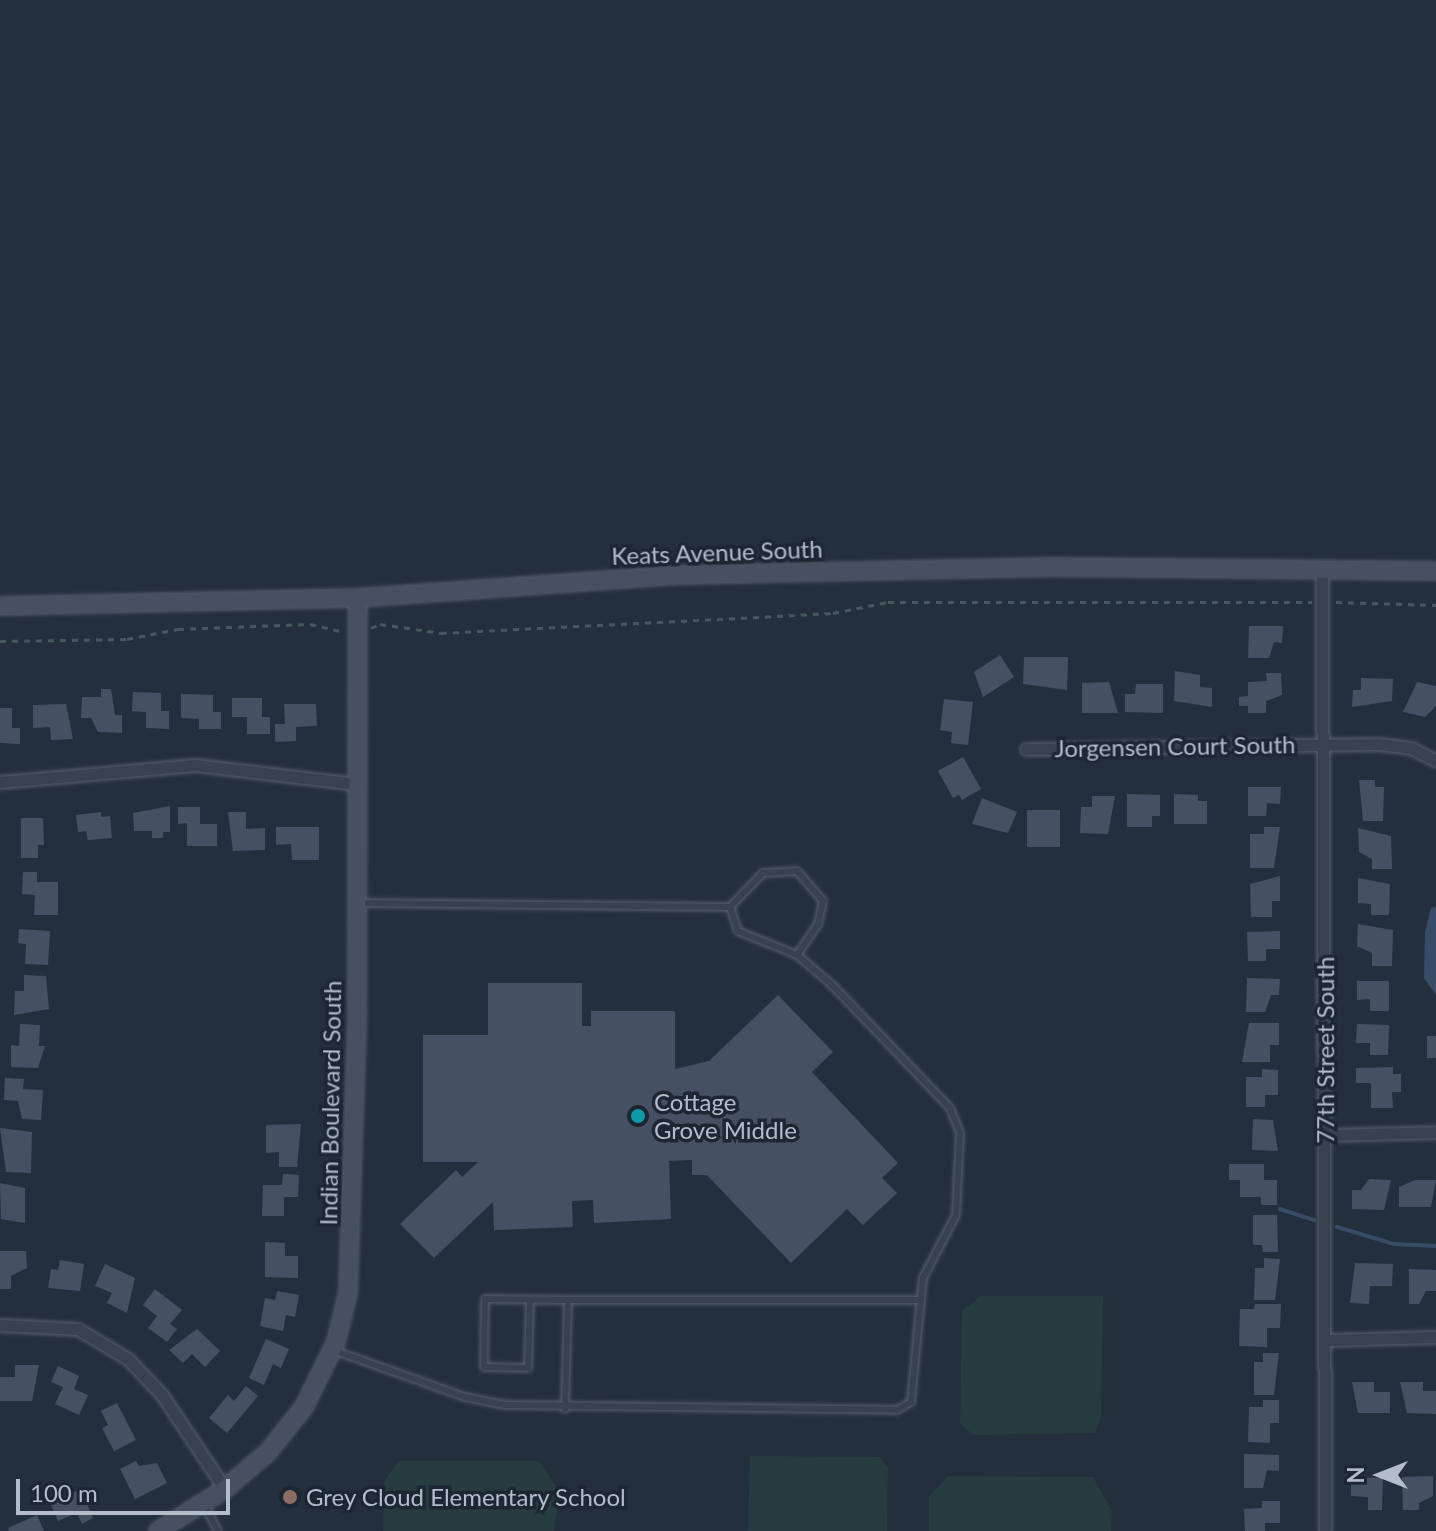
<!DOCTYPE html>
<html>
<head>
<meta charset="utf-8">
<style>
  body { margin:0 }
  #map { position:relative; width:1436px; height:1531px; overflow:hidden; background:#242f3e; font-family:Lato,sans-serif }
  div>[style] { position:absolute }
  .green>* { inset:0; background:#263c3f }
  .water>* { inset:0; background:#394c67 }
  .stream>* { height:4px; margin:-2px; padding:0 2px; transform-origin:2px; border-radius:2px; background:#394c67 }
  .building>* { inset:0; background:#455162; transform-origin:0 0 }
  .path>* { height:3px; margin-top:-1.5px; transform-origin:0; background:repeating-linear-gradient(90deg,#44595c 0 6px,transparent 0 12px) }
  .roads { filter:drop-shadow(0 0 2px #565f6c) drop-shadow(0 0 2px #565f6c) }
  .lane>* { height:6px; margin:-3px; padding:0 3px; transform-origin:3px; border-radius:3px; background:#38414e }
  .street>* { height:11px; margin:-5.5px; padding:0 5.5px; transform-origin:5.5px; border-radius:5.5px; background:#38414e }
  .secondary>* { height:16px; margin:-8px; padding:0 8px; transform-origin:8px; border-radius:8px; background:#465061 }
  .dots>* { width:22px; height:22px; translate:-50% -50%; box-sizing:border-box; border:4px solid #1d2633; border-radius:50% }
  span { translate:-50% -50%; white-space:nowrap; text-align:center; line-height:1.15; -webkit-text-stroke:7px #1d2633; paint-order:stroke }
  .street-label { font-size:24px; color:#b4bcc9 }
  .poi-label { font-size:24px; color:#b4bcc9 }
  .left { translate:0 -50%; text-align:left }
  .north { position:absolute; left:1340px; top:1435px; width:80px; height:80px; -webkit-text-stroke:6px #1d2633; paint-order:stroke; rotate:270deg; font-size:22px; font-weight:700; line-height:32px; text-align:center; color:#b4bcc9 }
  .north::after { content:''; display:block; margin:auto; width:28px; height:36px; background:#b4bcc9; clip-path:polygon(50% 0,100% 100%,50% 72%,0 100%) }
  .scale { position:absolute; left:16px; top:1479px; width:214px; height:36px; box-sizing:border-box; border:4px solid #b4bcc9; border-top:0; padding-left:10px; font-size:24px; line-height:28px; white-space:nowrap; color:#b4bcc9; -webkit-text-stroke:6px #1d2633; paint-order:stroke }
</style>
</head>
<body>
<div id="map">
  <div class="green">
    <div style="clip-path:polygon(981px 1296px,1103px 1296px,1101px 1416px,1095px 1433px,973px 1435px,960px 1423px,962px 1311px)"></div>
    <div style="clip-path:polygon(750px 1456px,880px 1457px,888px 1468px,887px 1531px,748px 1531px)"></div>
    <div style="clip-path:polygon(398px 1461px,539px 1461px,560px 1492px,554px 1531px,383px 1531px,384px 1482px)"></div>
    <div style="clip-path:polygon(948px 1476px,1093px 1477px,1112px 1511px,1111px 1531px,929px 1531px,929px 1497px)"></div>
  </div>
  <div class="water">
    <div style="clip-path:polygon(1436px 907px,1436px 995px,1424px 978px,1425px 932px,1431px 908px)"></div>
  </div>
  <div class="stream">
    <div style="left:1280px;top:1209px;width:36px;rotate:18deg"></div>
    <div style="left:1337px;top:1227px;width:59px;rotate:16.6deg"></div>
    <div style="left:1394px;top:1244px;width:42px;rotate:2.7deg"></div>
  </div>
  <div class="building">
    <div style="clip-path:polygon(1249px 626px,1283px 626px,1282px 643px,1274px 642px,1269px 658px,1248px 658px)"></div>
    <div style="clip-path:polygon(1000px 655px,1014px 677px,983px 697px,974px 672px)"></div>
    <div style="clip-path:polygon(1024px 657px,1068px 657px,1067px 690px,1023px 684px)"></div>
    <div style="clip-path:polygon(1175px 671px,1200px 675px,1200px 687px,1212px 688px,1212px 707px,1174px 701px)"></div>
    <div style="clip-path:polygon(1266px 673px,1281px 673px,1282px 695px,1266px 701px,1266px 713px,1248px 713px,1248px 706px,1239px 706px,1239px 697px,1248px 696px,1248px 682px,1267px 681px)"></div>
    <div style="clip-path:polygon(1361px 678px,1393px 679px,1392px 701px,1352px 707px,1353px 690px,1361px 690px)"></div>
    <div style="clip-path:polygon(1109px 682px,1118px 713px,1082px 713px,1082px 683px)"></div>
    <div style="clip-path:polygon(1417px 682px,1436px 686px,1436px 706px,1425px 717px,1403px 712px)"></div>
    <div style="clip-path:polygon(1136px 684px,1163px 684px,1163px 713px,1125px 712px,1125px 694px,1135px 694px)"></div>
    <div style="clip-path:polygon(101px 689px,111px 689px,115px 715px,122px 715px,122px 733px,98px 732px,91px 718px,81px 718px,82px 697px,101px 697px)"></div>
    <div style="clip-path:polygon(133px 692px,161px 693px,161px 711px,169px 711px,169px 729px,146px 728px,146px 712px,132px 711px)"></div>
    <div style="clip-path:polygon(181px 694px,213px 695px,213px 712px,221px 712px,221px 729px,199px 729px,199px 719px,181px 718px)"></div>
    <div style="clip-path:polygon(232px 698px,262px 698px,262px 717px,270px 717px,270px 734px,247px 734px,247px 717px,232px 717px)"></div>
    <div style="clip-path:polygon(944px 699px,973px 702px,968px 745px,951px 743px,952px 732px,940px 730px)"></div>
    <div style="clip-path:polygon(66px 704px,73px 739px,51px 740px,50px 727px,33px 728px,33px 705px)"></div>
    <div style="clip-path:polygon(284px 704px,316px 704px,317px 726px,296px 727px,296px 741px,275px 742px,275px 724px,285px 724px)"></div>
    <div style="clip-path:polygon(0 708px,12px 708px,12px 728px,20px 728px,20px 744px,0 743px)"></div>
    <div style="clip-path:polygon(963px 757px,981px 789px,962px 800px,959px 795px,953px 798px,938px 771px)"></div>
    <div style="clip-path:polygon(1359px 780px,1375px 780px,1375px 787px,1384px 787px,1383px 821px,1363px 821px)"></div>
    <div style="clip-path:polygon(1248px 787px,1281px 787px,1280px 804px,1267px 803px,1266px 816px,1248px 816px)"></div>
    <div style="clip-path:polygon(1127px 794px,1160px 795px,1160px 816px,1152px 816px,1152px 827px,1127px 827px)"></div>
    <div style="clip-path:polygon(1174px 794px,1198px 795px,1198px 801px,1207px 801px,1207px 824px,1174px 824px)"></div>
    <div style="clip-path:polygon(1092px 796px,1115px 796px,1108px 834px,1080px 833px,1081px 807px,1092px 807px)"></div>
    <div style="clip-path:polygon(982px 798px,1017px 812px,1008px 833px,972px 824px)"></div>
    <div style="clip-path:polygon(170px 806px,170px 832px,163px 832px,163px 838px,152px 838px,152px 831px,134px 831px,133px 813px)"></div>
    <div style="clip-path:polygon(178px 807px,200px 807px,200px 824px,217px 824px,217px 846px,187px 846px,187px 823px,178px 824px)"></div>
    <div style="left:1027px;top:810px;width:33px;height:37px"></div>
    <div style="clip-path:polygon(101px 812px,101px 817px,110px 816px,112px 838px,88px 840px,86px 831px,78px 832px,76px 815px)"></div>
    <div style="clip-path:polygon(228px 812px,246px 812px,246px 829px,265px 828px,265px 850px,233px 851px)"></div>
    <div style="clip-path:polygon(21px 818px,43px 818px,44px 845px,38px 845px,38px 858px,21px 858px)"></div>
    <div style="clip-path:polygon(276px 827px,319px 827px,319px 860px,292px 860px,291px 844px,276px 845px)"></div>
    <div style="clip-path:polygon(1264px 827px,1280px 827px,1274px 868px,1250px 868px,1250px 834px,1264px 834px)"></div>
    <div style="clip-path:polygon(1358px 828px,1391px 836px,1392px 869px,1372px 869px,1372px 859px,1359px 852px)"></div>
    <div style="clip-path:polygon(23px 872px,37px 872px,37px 882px,58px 882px,58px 915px,34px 915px,35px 895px,22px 894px)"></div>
    <div style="clip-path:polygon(1280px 876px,1280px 901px,1272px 901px,1272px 917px,1251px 917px,1250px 884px)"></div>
    <div style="clip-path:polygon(1358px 878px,1390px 884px,1389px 915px,1371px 915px,1371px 904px,1358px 903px)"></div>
    <div style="clip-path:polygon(1358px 924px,1393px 930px,1392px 966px,1372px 966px,1372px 953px,1357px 946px)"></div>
    <div style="clip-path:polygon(19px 929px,50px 931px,48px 965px,25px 964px,26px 944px,18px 943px)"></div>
    <div style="clip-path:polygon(1280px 931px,1280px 949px,1266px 949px,1266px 961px,1248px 961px,1247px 932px)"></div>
    <div style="clip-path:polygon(24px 975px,46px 976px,49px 1009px,14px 1015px,15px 991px,24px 991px)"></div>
    <div style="clip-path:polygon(1247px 978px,1280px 979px,1279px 995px,1271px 995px,1265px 1012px,1246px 1012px)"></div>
    <div style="clip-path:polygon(1357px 981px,1389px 981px,1389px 1011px,1370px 1011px,1370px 999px,1357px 1000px)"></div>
    <div style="clip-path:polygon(488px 983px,582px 983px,582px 1026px,591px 1026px,591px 1011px,675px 1011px,675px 1069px,709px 1061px,778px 995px,833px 1052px,812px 1072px,898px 1163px,882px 1178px,897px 1193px,863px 1225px,847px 1209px,791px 1263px,707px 1175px,692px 1175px,692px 1160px,669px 1161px,671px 1219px,594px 1223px,593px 1200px,572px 1201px,573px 1227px,494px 1230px,493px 1202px,434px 1258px,400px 1224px,456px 1170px,462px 1177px,478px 1162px,423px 1162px,423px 1035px,488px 1035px)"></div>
    <div style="clip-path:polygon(1249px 1023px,1279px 1023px,1279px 1045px,1270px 1045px,1270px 1062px,1242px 1062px)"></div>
    <div style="clip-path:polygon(20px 1024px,40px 1025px,39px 1046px,45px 1046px,38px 1068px,11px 1067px,11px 1045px,19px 1046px)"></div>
    <div style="clip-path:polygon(1357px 1024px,1389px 1025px,1388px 1055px,1370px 1055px,1370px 1043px,1356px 1043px)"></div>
    <div style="left:1427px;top:1036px;width:9px;height:22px"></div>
    <div style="clip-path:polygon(1393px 1067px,1393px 1074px,1401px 1074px,1401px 1092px,1392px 1092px,1393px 1108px,1371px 1108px,1371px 1083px,1356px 1083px,1356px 1068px)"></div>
    <div style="clip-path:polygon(1262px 1069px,1278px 1070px,1278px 1095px,1265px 1095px,1265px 1107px,1246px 1107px,1246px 1077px,1262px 1077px)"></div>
    <div style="clip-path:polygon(5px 1078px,24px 1079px,23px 1089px,43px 1090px,41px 1120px,22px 1119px,18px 1101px,4px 1100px)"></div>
    <div style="clip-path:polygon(1253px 1119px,1273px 1120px,1278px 1151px,1252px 1150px)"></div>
    <div style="clip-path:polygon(301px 1124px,297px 1167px,279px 1167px,279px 1152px,266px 1153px,266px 1125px)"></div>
    <div style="clip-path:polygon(0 1128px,32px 1132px,31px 1173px,6px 1172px)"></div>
    <div style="clip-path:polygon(1229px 1164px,1264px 1164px,1264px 1180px,1277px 1180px,1277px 1205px,1261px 1205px,1261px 1197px,1240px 1197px,1240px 1180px,1229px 1180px)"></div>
    <div style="clip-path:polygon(283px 1174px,299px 1175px,298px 1197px,284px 1197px,284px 1216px,262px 1216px,263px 1185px,282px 1185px)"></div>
    <div style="clip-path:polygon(1369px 1179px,1391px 1180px,1384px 1210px,1352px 1209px,1352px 1190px,1361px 1190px)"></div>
    <div style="clip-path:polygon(1415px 1180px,1436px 1180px,1431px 1207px,1399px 1207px,1399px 1187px)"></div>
    <div style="clip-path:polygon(0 1183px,25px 1188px,25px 1223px,1px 1219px)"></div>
    <div style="clip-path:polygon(1253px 1215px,1277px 1215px,1278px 1252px,1263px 1252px,1262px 1245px,1253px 1245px)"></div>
    <div style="clip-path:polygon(265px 1242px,285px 1243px,285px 1256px,298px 1256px,298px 1278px,265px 1277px)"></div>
    <div style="clip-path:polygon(0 1251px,26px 1251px,27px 1268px,11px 1276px,11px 1289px,0 1289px)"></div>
    <div style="clip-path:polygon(1264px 1258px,1280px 1259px,1275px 1300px,1254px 1300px,1255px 1268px,1264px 1268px)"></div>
    <div style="clip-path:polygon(60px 1260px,84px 1264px,80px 1291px,48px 1288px,51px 1269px,58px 1270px)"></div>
    <div style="clip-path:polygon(1355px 1263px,1393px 1264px,1392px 1286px,1370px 1286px,1369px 1304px,1350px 1303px)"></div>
    <div style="clip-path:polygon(105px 1264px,135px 1278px,127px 1313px,107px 1303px,112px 1293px,95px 1286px)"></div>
    <div style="clip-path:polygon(1409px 1269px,1436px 1270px,1436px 1291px,1426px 1291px,1419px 1304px,1409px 1304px)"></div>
    <div style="clip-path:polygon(155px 1289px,182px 1310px,170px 1324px,177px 1329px,167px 1342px,148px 1328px,157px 1316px,143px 1305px)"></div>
    <div style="clip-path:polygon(277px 1291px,299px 1295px,295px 1317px,286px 1315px,283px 1331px,260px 1326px,265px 1298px,275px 1300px)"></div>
    <div style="clip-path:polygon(1255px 1304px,1281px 1304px,1280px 1328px,1267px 1328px,1267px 1347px,1239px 1346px,1240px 1309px,1254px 1309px)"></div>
    <div style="clip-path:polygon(197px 1329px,220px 1351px,205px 1367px,192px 1354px,183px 1363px,169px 1350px)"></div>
    <div style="clip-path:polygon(266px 1339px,289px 1349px,281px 1368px,273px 1364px,264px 1385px,249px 1378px)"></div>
    <div style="clip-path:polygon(1263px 1353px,1279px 1353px,1274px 1395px,1254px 1395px,1254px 1362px,1263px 1362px)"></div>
    <div style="clip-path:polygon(15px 1365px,39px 1365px,32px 1401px,0 1401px,0 1377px,15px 1377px)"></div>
    <div style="clip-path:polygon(58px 1366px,79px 1376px,74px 1389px,88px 1395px,79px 1415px,55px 1404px,63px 1387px,51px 1382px)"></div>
    <div style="clip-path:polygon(1352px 1382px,1374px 1382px,1374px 1392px,1390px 1392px,1390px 1413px,1358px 1413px)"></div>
    <div style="clip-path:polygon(1400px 1382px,1423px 1382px,1423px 1391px,1436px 1391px,1436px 1414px,1407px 1413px)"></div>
    <div style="clip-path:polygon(246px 1386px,258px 1396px,227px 1433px,209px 1418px,228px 1395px,234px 1401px)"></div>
    <div style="clip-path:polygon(1263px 1400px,1279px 1400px,1279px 1423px,1270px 1423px,1270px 1443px,1248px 1442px,1249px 1407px,1263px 1407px)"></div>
    <div style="clip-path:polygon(117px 1403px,136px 1440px,114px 1451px,102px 1428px,108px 1425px,101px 1411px)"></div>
    <div style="clip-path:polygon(1244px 1454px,1279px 1455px,1279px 1471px,1267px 1470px,1263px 1488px,1244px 1488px)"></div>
    <div style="clip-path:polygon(136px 1461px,139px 1466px,157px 1463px,167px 1483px,135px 1499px,120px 1469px)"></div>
    <div style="clip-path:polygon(1433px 1476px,1433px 1496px,1419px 1503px,1419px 1510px,1403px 1510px,1402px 1477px)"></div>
    <div style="clip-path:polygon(1351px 1477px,1383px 1478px,1382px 1510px,1368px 1510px,1368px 1497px,1351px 1496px)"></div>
    <div style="clip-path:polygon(81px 1489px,93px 1518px,82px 1524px,77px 1513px,58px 1521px,50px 1503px)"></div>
    <div style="clip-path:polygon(1262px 1501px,1280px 1501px,1280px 1523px,1265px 1523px,1265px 1531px,1245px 1531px,1244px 1509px,1262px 1508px)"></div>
    <div style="clip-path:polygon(37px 1515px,44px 1531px,9px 1531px,8px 1528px)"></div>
  </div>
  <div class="path">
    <div style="left:1336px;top:602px;width:100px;rotate:1.7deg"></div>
    <div style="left:371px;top:628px;width:10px;rotate:-24deg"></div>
    <div style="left:380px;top:624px;width:62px;rotate:8.4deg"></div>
    <div style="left:441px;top:633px;width:393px;rotate:-2.9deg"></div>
    <div style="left:833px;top:613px;width:56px;rotate:-11.3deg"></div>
    <div style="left:888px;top:602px;width:424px"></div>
    <div style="left:0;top:641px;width:127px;rotate:-0.9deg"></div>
    <div style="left:127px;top:639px;width:52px;rotate:-11.1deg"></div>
    <div style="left:178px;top:629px;width:132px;rotate:-2.2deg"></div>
    <div style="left:310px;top:624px;width:36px;rotate:13deg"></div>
  </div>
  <div class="roads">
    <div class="lane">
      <div style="left:357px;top:903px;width:373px;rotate:0.6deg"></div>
      <div style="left:530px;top:1300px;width:68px;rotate:91.7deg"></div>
      <div style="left:528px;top:1368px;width:44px;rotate:-178.7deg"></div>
      <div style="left:484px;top:1367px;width:68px;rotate:-89.2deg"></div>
      <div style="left:485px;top:1299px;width:83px;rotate:0.7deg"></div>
      <div style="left:333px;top:1350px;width:140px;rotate:19.6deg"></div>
      <div style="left:465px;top:1397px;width:41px;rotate:11.3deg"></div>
      <div style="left:505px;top:1405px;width:392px;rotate:0.7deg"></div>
      <div style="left:897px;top:1410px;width:16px;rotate:-30deg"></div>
      <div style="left:911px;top:1402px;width:125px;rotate:-84.5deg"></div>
      <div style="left:923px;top:1278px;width:71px;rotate:-62.4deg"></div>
      <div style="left:956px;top:1215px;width:82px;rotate:-87.2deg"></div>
      <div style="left:960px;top:1133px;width:27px;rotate:-112deg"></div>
      <div style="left:950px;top:1108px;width:172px;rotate:-133.8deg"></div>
      <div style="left:831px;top:984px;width:45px;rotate:-139.5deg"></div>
      <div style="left:797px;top:955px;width:64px;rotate:-157.9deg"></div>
      <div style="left:738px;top:931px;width:25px;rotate:-108deg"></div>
      <div style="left:730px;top:907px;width:47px;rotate:-45.9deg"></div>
      <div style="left:763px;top:873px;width:34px;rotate:-3deg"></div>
      <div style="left:797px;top:871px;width:40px;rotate:49deg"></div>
      <div style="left:823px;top:901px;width:24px;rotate:102deg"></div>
      <div style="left:818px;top:924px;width:37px;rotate:124deg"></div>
      <div style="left:565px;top:1409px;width:109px;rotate:-88.4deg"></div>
      <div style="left:568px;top:1300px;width:353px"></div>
      <div style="left:205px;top:1506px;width:28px;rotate:63deg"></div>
    </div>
    <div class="street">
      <div style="left:1322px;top:569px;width:962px;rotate:89.82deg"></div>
      <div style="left:1026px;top:749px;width:353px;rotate:-0.8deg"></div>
      <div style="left:1379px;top:744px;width:32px;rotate:7deg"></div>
      <div style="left:1411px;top:748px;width:28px;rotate:27deg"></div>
      <div style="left:0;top:782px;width:196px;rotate:-5deg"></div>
      <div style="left:195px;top:765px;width:163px;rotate:6.7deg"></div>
      <div style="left:1325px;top:1135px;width:111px;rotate:-1.5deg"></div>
      <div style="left:0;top:1325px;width:78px;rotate:2.9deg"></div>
      <div style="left:78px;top:1329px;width:58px;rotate:31deg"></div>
      <div style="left:128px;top:1359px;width:50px;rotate:46.6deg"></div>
      <div style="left:162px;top:1395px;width:113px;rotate:56.2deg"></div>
      <div style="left:1326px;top:1340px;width:110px;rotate:-1.6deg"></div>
    </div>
    <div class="secondary">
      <div style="left:0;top:606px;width:358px;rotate:-1.3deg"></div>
      <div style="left:358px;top:598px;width:319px;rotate:-4.1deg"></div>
      <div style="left:676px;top:575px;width:377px;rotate:-1.2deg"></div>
      <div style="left:1053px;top:567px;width:383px;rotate:0.6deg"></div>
      <div style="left:158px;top:1531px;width:79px;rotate:-32.1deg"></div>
      <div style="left:225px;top:1489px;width:57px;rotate:-40.7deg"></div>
      <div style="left:268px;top:1452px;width:58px;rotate:-51.3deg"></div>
      <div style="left:304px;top:1407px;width:72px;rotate:-63.8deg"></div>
      <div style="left:336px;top:1342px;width:50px;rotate:-76.2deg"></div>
      <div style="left:348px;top:1293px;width:268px;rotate:-88.1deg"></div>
      <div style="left:357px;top:1025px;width:427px;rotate:-89.9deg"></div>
    </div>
  </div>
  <div class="dots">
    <div style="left:638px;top:1116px;background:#0f9aa8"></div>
    <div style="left:290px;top:1497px;background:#8d6e63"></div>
  </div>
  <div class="street-label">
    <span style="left:717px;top:552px;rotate:-2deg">Keats Avenue South</span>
    <span style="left:1175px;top:746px;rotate:-1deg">Jorgensen Court South</span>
    <span style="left:1325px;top:1050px;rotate:-90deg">77th Street South</span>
    <span style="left:330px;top:1103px;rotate:-89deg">Indian Boulevard South</span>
  </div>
  <div class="poi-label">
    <span class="left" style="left:654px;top:1116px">Cottage<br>Grove Middle</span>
    <span class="left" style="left:306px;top:1497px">Grey Cloud Elementary School</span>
  </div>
  <div class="north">N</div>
  <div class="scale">100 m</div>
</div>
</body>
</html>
